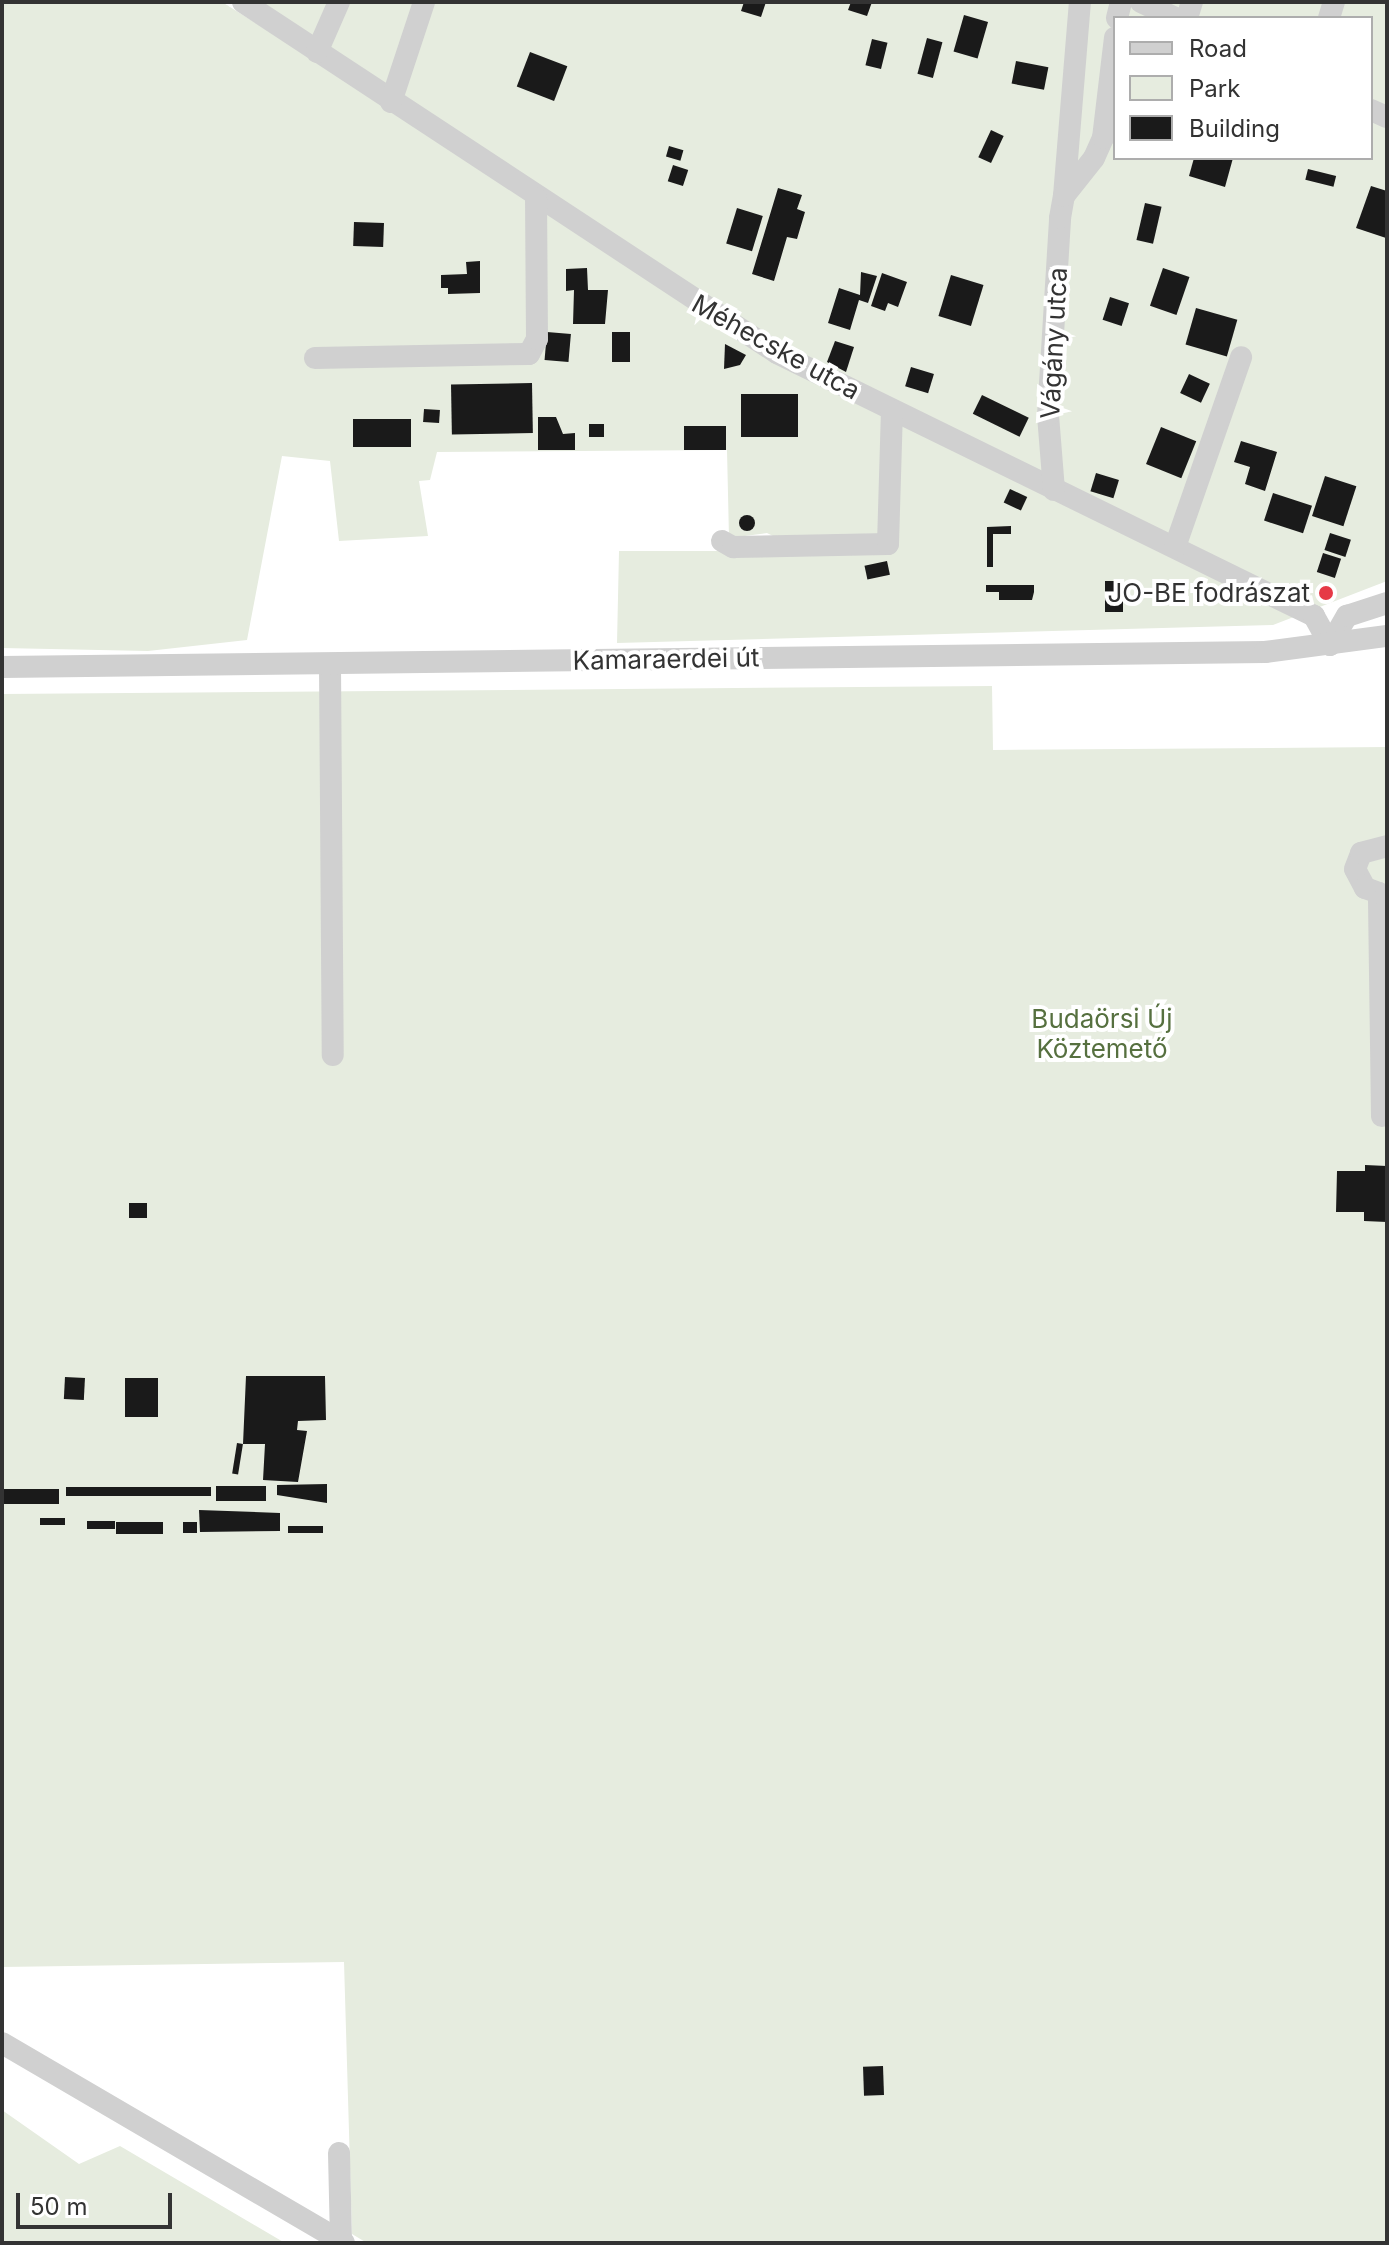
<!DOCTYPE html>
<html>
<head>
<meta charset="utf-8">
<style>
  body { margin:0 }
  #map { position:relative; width:1389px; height:2245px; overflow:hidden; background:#fff; font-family:Inter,sans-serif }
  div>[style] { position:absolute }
  .green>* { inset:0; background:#e6ecdf }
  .building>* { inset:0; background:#1a1a1a; transform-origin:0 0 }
  .round { border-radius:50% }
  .minor>* { height:22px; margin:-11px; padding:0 11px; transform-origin:11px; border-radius:11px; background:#d0d0d0 }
  .dots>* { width:22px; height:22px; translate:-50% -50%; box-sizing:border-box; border:4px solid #fff; border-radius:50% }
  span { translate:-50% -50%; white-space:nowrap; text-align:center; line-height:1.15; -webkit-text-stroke:8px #fff; paint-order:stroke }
  .street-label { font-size:26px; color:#333 }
  .poi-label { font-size:26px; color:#333 }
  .right { translate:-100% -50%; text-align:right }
  .park-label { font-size:26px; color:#56703f }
  .frame { position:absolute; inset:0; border:4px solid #333; pointer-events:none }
  .legend { position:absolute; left:1113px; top:16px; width:260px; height:144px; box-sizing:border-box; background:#fff; border:2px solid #adadad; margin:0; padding:10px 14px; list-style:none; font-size:24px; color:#333 }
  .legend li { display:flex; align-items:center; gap:16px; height:40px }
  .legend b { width:40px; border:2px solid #adadad }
  .scale { position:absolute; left:16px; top:2193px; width:156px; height:36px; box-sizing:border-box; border:4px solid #333; border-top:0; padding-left:10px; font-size:24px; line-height:28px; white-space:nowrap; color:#333; -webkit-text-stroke:6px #fff; paint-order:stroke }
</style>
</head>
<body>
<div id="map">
  <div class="green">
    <div style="clip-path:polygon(evenodd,2px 2px,222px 2px,259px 25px,260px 2px,1387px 2px,1387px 581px,1273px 625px,617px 643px,619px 551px,803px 551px,767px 533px,729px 538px,727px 450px,437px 452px,430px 480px,419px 481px,428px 536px,339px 541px,330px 461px,282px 456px,247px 640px,148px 651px,2px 648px,2px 2px,1115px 18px,1371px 18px,1371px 158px,1115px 158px,1115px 18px)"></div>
    <div style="clip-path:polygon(992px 686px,993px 750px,1387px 747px,1387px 2243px,367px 2243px,352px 2234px,344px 1962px,2px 1967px,2px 694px)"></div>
    <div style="clip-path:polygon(2px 2110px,79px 2164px,120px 2146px,285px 2243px,2px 2243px)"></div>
  </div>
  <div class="building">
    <div style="clip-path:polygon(744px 2px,766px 2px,761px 17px,741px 11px)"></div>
    <div style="clip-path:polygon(851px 2px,872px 2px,867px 16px,848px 10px)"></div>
    <div style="left:964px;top:15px;width:25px;height:38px;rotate:16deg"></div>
    <div style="left:927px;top:38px;width:16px;height:37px;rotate:15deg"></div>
    <div style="left:872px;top:39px;width:16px;height:27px;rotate:14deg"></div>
    <div style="left:530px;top:52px;width:40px;height:37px;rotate:21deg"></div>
    <div style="left:1016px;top:61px;width:33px;height:23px;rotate:11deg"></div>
    <div style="left:991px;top:130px;width:14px;height:30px;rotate:25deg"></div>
    <div style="left:669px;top:146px;width:15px;height:11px;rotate:16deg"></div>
    <div style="clip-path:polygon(1194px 158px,1233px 158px,1225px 187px,1189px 176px)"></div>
    <div style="left:673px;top:165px;width:16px;height:17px;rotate:18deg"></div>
    <div style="left:1308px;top:169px;width:29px;height:11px;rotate:14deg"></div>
    <div style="clip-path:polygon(1371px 186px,1387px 191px,1386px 238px,1356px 228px)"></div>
    <div style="clip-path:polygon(778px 188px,802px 195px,797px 209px,805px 212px,797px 239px,787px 237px,774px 281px,752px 274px)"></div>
    <div style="left:1145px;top:203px;width:17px;height:38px;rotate:13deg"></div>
    <div style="left:737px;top:208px;width:27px;height:37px;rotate:17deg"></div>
    <div style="left:354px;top:222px;width:30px;height:24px;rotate:2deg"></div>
    <div style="clip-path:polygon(480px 261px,480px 293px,448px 294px,448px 288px,441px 288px,441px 275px,467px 274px,466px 262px)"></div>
    <div style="clip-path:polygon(587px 268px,588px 290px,608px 290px,605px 324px,573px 324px,574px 290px,566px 291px,566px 269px)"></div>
    <div style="left:1163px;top:268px;width:28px;height:40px;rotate:19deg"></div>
    <div style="clip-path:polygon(861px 272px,877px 276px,868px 303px,859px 300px,850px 330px,828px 323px,839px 288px,860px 295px)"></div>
    <div style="clip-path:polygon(882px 273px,907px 282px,898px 307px,888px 303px,885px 311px,871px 306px)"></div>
    <div style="left:951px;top:275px;width:34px;height:43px;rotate:17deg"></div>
    <div style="left:1110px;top:297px;width:20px;height:24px;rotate:18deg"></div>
    <div style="left:1196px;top:308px;width:43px;height:38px;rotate:16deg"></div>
    <div style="left:547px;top:332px;width:24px;height:28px;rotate:5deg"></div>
    <div style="left:612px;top:332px;width:18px;height:30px"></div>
    <div style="clip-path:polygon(835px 341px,854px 347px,846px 372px,827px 362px)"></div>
    <div style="clip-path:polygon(725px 344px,746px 355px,740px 365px,724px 369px)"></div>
    <div style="left:911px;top:367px;width:24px;height:20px;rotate:17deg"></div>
    <div style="left:1189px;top:374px;width:23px;height:21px;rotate:25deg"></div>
    <div style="left:532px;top:383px;width:50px;height:81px;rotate:89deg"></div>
    <div style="left:741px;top:394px;width:57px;height:43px"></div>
    <div style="left:982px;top:395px;width:52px;height:21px;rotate:26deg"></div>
    <div style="left:424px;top:409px;width:16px;height:13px;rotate:4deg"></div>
    <div style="clip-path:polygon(538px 417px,556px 417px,563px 434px,575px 433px,575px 450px,538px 450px)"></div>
    <div style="left:411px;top:419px;width:28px;height:58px;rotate:90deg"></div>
    <div style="left:589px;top:424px;width:15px;height:13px"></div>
    <div style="left:684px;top:426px;width:42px;height:24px"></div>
    <div style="left:1161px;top:427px;width:38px;height:40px;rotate:22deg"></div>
    <div style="clip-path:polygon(1241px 441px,1277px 452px,1265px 491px,1245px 484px,1250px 467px,1234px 462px)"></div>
    <div style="left:1096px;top:473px;width:24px;height:19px;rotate:17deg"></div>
    <div style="left:1325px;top:476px;width:33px;height:42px;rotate:18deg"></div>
    <div style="left:1010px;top:489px;width:19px;height:15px;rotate:25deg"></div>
    <div style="left:1273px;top:493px;width:41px;height:29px;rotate:18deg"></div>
    <div class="round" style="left:739px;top:515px;width:16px;height:16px"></div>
    <div style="clip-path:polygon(1011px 526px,1011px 534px,993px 534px,993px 567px,987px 567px,987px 527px)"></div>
    <div style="left:1330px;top:533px;width:22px;height:18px;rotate:18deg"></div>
    <div style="left:1323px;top:553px;width:19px;height:20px;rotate:18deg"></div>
    <div style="left:887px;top:561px;width:14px;height:23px;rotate:78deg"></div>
    <div style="left:1105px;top:581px;width:18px;height:31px"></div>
    <div style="clip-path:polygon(986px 585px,1034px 585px,1034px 592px,1032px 600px,999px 600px,999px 592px,986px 592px)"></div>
    <div style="clip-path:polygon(1365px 1165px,1387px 1166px,1387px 1222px,1364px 1221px,1364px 1212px,1336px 1212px,1337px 1171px,1365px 1171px)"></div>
    <div style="left:129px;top:1203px;width:18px;height:15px"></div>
    <div style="clip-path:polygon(246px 1376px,325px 1376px,326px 1420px,298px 1421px,297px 1430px,307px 1431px,298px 1482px,263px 1480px,265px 1444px,243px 1444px)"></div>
    <div style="left:65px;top:1377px;width:20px;height:22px;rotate:3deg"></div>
    <div style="left:125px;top:1378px;width:33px;height:39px"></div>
    <div style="left:237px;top:1443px;width:6px;height:31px;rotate:9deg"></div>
    <div style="clip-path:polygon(327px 1484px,327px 1503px,277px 1495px,277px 1485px)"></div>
    <div style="left:216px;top:1486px;width:50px;height:15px"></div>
    <div style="left:66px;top:1487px;width:145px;height:9px"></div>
    <div style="left:2px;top:1489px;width:57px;height:15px"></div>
    <div style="clip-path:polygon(199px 1510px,280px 1513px,280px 1531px,200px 1532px)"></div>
    <div style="left:40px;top:1518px;width:25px;height:7px"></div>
    <div style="left:87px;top:1521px;width:28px;height:8px"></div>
    <div style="left:116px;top:1522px;width:47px;height:12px"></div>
    <div style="left:183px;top:1522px;width:14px;height:11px"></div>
    <div style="left:288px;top:1526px;width:35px;height:7px"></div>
    <div style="left:883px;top:2066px;width:29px;height:20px;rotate:88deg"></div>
  </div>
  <div class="minor">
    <div style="left:243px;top:2px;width:639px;rotate:33.32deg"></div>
    <div style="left:777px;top:353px;width:598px;rotate:26.09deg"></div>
    <div style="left:1314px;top:616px;width:33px;rotate:61deg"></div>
    <div style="left:1141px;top:2px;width:38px;rotate:25deg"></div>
    <div style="left:1117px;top:18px;width:16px;rotate:-76deg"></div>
    <div style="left:1187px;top:18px;width:17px;rotate:-73deg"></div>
    <div style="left:1329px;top:18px;width:17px;rotate:-73deg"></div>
    <div style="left:317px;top:52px;width:55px;rotate:-66.3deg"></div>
    <div style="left:391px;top:102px;width:105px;rotate:-71.7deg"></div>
    <div style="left:1371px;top:110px;width:17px;rotate:24deg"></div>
    <div style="left:1064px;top:196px;width:195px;rotate:-85.3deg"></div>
    <div style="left:315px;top:358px;width:214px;rotate:-1.1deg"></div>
    <div style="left:529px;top:354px;width:17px;rotate:-62deg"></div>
    <div style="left:537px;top:339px;width:141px;rotate:-90.4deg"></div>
    <div style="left:1054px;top:490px;width:74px;rotate:-94.6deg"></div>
    <div style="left:1048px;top:416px;width:198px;rotate:-86.5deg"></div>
    <div style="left:1060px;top:218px;width:22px;rotate:-80deg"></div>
    <div style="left:1064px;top:196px;width:48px;rotate:-51.7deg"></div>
    <div style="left:1094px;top:158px;width:22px;rotate:-66deg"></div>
    <div style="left:1103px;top:138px;width:101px;rotate:-83.2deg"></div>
    <div style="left:722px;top:541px;width:13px;rotate:29deg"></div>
    <div style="left:733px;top:547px;width:155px;rotate:-1.1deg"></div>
    <div style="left:888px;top:544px;width:133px;rotate:-88.3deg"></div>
    <div style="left:1175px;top:547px;width:201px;rotate:-70.8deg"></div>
    <div style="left:1330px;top:645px;width:34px;rotate:-60deg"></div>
    <div style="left:1347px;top:616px;width:42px;rotate:-18deg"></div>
    <div style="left:330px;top:664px;width:391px;rotate:89.6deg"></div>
    <div style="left:2px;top:667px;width:1263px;rotate:-0.68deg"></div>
    <div style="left:1265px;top:652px;width:123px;rotate:-7.5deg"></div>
    <div style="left:1382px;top:1116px;width:223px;rotate:-90.8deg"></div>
    <div style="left:1379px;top:893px;width:15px;rotate:-160deg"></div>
    <div style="left:1365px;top:888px;width:21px;rotate:-118deg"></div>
    <div style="left:1355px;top:869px;width:17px;rotate:-69deg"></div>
    <div style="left:1361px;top:853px;width:27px;rotate:-15deg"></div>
    <div style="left:2px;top:2043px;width:396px;rotate:30.3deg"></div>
    <div style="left:339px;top:2153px;width:89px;rotate:88.7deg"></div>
  </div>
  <div class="dots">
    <div style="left:1326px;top:593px;background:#e63946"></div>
  </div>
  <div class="street-label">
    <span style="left:1054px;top:343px;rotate:-87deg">Vágány utca</span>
    <span style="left:776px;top:347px;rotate:29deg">Méhecske utca</span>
    <span style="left:666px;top:659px;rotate:-1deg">Kamaraerdei út</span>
  </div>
  <div class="poi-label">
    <span class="right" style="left:1310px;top:593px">JO-BE fodrászat</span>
  </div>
  <div class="park-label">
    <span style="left:1102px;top:1034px">Budaörsi Új<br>Köztemető</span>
  </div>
  <div class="frame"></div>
  <ul class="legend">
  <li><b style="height:10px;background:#d0d0d0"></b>Road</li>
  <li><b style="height:22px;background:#e6ecdf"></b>Park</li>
  <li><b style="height:22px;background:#1a1a1a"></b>Building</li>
  </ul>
  <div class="scale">50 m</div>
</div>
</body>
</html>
